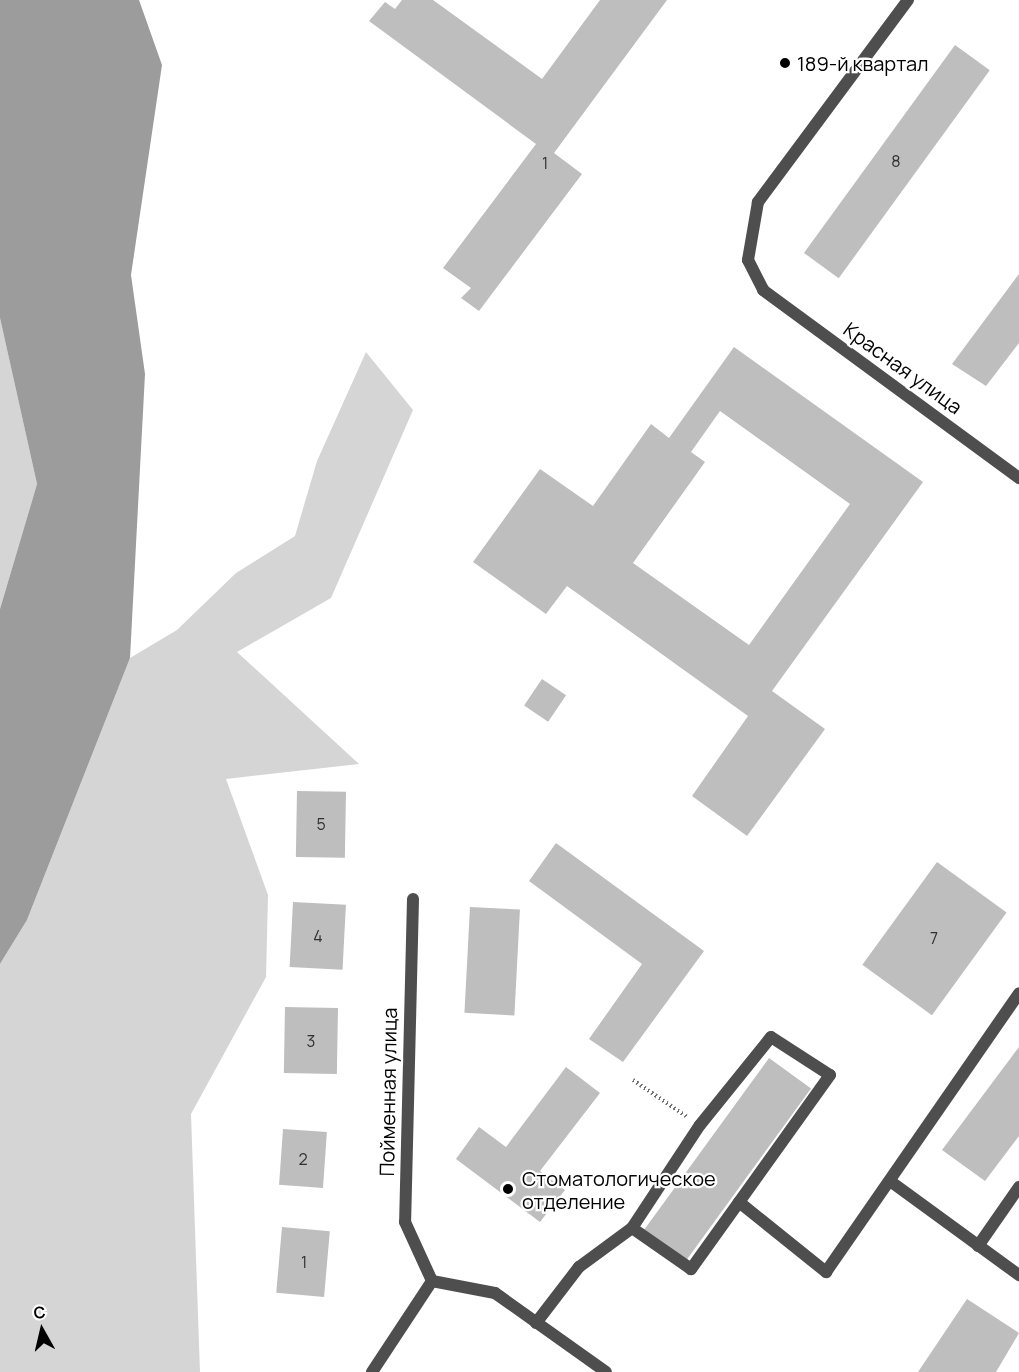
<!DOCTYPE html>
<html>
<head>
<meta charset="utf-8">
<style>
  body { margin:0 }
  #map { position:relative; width:1019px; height:1372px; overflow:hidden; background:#fff; font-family:Manrope,sans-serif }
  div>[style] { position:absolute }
  .green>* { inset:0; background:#d5d5d5 }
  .water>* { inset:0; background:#9c9c9c }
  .building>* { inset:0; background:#bebebe; transform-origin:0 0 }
  .path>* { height:4px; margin-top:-2px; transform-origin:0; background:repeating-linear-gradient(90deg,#707070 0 1.5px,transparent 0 4.5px) }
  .lane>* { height:12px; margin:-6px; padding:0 6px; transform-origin:6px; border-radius:6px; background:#4e4e4e }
  .street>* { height:12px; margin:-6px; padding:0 6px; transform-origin:6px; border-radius:6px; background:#4e4e4e }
  .dots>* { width:16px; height:16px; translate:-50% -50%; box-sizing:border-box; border:3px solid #fff; border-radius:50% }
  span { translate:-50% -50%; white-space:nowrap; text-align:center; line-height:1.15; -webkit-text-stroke:4.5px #fff; paint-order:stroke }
  .number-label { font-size:16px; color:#303030 }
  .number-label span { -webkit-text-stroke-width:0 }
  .poi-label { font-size:20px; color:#000 }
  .left { translate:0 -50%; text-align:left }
  .street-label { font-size:20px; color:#000 }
  .north { position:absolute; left:12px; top:1300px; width:60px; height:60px; -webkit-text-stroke:4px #fff; paint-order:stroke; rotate:352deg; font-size:16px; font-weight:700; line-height:24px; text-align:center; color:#000 }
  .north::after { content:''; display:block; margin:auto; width:21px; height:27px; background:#000; clip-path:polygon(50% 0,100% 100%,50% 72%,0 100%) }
</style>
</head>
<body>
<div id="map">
  <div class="green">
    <div style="clip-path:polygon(0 318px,37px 484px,0 609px)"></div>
    <div style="clip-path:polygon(366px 352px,413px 410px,331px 598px,237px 652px,359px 764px,226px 779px,268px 895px,266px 977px,191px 1114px,200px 1372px,0 1372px,0 964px,27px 920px,130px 658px,177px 630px,236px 573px,295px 536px,317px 461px)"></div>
  </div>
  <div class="water">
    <div style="clip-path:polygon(0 0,139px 0,162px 65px,131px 275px,145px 374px,130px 658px,27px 920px,0 964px,0 609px,37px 484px,0 318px)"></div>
  </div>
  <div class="building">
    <div style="clip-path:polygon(402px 0,433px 0,542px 79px,600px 0,667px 0,554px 153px,582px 174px,479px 311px,461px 298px,471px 288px,443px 268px,536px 144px,369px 21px,385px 2px,395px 9px)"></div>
    <div style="left:955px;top:45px;width:43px;height:257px;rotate:36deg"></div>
    <div style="clip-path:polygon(1019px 274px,1019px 343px,986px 386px,952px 364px)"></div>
    <div style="clip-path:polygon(evenodd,734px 347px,923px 482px,772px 691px,825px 729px,747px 836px,692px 796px,748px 716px,567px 586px,546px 614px,473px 562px,540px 469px,593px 506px,651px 424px,669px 438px,734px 347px,720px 411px,850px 504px,749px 645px,633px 563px,705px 462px,691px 452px,720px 411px)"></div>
    <div style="left:542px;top:679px;width:29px;height:32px;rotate:34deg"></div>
    <div style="left:297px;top:791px;width:49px;height:66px;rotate:1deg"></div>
    <div style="clip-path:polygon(556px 843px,704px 951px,623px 1062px,589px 1039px,642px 964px,529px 881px)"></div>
    <div style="left:937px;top:862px;width:86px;height:127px;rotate:36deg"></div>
    <div style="left:293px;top:902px;width:53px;height:65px;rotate:3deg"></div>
    <div style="left:470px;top:907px;width:50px;height:106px;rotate:3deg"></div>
    <div style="left:285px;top:1007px;width:53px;height:66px;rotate:1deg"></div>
    <div style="clip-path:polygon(1019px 1047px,1019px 1136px,985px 1181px,942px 1150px)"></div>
    <div style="left:769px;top:1058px;width:52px;height:213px;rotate:36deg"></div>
    <div style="clip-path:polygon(566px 1067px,600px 1093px,540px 1171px,565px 1190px,540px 1222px,456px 1159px,479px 1127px,506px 1147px)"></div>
    <div style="left:283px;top:1129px;width:44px;height:56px;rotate:4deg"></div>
    <div style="left:282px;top:1227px;width:48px;height:66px;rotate:5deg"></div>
    <div style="clip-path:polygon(967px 1299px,1019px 1333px,996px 1372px,918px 1372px)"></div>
  </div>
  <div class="path">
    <div style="left:633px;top:1080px;width:65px;rotate:34.4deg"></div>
  </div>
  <div class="lane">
    <div style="left:890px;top:1181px;width:160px;rotate:36.1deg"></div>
    <div style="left:739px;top:1202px;width:112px;rotate:38.8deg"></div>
    <div style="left:826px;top:1272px;width:339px;rotate:-55.3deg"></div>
    <div style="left:978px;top:1246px;width:72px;rotate:-55.2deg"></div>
    <div style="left:536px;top:1323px;width:71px;rotate:-52.5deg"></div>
    <div style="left:579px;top:1267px;width:66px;rotate:-36.3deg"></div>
    <div style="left:632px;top:1228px;width:123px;rotate:-56.6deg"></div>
    <div style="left:700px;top:1125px;width:113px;rotate:-51.1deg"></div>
    <div style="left:771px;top:1037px;width:70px;rotate:32.8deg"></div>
    <div style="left:830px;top:1075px;width:239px;rotate:125.6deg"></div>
    <div style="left:691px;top:1269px;width:72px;rotate:-145.2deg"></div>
  </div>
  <div class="street">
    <div style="left:908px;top:0;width:252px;rotate:126.6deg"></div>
    <div style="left:758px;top:202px;width:59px;rotate:99.8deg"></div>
    <div style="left:748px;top:260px;width:34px;rotate:63deg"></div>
    <div style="left:763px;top:290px;width:318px;rotate:36.3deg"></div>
    <div style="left:413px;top:899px;width:323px;rotate:91.4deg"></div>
    <div style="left:405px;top:1222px;width:65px;rotate:65.4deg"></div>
    <div style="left:432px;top:1281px;width:64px;rotate:10.8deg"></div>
    <div style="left:495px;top:1293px;width:136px;rotate:35.4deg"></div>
    <div style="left:372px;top:1372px;width:109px;rotate:-56.6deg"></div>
  </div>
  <div class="dots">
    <div style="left:785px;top:63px;background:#000"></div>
    <div style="left:508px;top:1189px;background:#000"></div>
  </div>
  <div class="number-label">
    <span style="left:896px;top:161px">8</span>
    <span style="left:545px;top:163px">1</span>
    <span style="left:321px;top:824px">5</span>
    <span style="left:318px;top:936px">4</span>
    <span style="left:934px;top:938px">7</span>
    <span style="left:311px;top:1041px">3</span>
    <span style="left:303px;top:1159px">2</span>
    <span style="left:304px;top:1262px">1</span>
  </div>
  <div class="poi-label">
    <span class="left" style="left:797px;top:63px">189-й квартал</span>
    <span class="left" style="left:522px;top:1190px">Стоматологическое<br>отделение</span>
  </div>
  <div class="street-label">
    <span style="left:903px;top:368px;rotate:36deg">Красная улица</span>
    <span style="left:388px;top:1092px;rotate:-89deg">Пойменная улица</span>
  </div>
  <div class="north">С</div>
</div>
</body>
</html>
